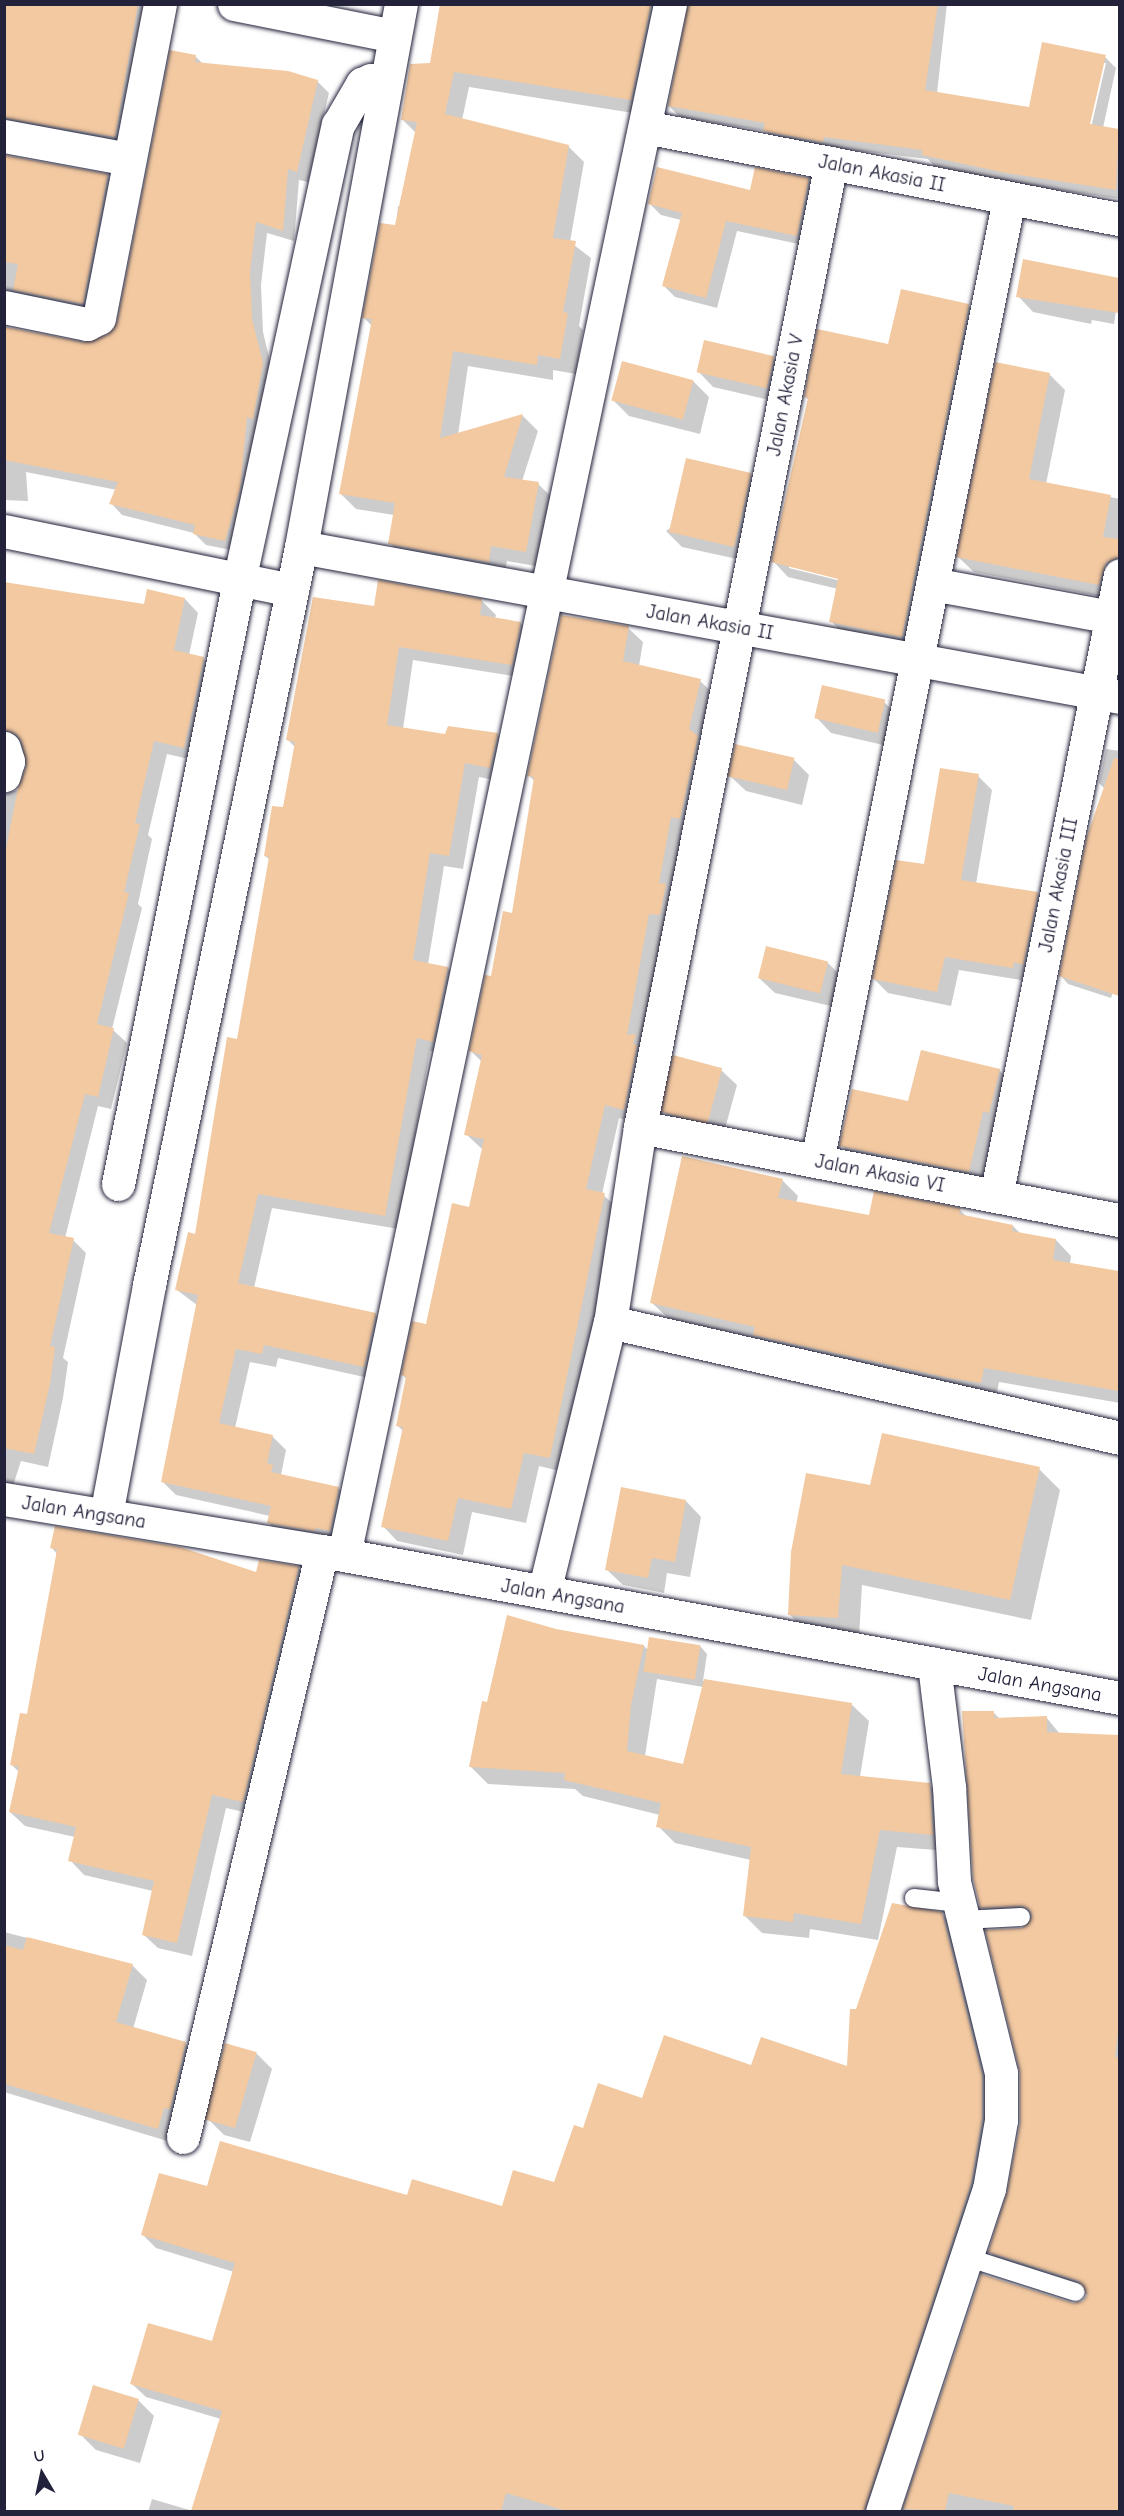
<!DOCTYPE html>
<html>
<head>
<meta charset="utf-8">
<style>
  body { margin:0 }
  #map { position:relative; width:1124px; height:2516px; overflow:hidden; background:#fff; font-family:"Comic Neue",sans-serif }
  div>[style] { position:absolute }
  .shadow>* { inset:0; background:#0003 }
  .building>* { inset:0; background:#f2c9a1; transform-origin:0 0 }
  .roads { filter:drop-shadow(0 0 2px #22223b) drop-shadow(0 0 2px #22223b) }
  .service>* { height:18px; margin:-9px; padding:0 9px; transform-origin:9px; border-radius:9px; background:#fff }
  .minor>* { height:33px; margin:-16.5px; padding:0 16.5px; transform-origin:16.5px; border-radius:16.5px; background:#fff }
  span { translate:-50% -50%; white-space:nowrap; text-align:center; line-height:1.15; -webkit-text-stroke:5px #fff; paint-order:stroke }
  .street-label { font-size:20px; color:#22223b }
  .frame { position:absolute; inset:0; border:6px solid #22223b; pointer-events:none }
  .north { position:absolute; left:12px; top:2444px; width:60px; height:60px; -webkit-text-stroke:4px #fff; paint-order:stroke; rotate:351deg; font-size:16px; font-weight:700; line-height:24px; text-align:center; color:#22223b }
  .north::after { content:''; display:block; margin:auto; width:21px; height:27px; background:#22223b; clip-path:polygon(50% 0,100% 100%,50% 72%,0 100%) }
</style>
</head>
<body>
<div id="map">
  <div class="shadow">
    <div style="clip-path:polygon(4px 4px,152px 4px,126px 148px,4px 134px)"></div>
    <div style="clip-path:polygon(441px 4px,662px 4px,646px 115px,469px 87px,462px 120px,568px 146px,584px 162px,570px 242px,591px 258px,579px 326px,583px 330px,576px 374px,553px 370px,553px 380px,468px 366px,458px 435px,523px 416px,538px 431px,522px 481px,538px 484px,554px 499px,542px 567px,507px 561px,504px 577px,405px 559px,390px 543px,394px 515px,356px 509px,340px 493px,372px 326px,364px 318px,396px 227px,398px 206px,403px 207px,416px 133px,403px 120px,431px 65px)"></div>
    <div style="clip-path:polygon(evenodd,714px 4px,947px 4px,937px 93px,1030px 109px,1105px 57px,1116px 68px,1103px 128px,1120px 130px,1120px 199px,1018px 184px,934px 166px,928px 159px,776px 141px,766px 131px,680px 117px,669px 106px,714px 4px,1103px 63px,1106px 63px,1090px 132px,1087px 131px,1103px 63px)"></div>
    <div style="clip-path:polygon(195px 56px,203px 64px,317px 81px,329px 93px,308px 182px,299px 180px,294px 241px,267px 233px,261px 285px,263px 332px,274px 378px,236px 551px,206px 545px,194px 533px,122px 515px,111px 503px,117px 490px,26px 472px,28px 501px,4px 500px,4px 328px,83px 344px,96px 342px,116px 330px)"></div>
    <div style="clip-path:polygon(4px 157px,107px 176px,119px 187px,94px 315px,4px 305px)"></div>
    <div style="clip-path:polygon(808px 179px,819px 190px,808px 246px,737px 231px,717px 308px,675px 297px,664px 286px,681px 220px,661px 215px,650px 204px,751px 192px)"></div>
    <div style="clip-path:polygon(1119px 292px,1114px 324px,1092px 320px,1091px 324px,1033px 312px,1018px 296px)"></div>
    <div style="clip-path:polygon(evenodd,968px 305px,984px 321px,918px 652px,846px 637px,831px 621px,838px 589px,788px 577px,773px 561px,809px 400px,805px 397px,889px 346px,968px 305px,789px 565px,846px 579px,845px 582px,789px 568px,789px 565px)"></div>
    <div style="clip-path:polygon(773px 358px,789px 373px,783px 403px,713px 387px,698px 371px)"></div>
    <div style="clip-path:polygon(1049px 374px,1065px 390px,1046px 484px,1120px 499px,1120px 584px,1114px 599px,974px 572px,958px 557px)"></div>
    <div style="clip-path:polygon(693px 381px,709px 397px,700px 434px,629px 416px,613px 400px)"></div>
    <div style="clip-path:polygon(750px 474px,765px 490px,751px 562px,682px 547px,666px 531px)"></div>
    <div style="clip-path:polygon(4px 584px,145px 605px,185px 599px,198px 613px,189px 655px,203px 658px,217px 672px,198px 761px,167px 754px,148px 835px,152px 839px,138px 904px,142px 908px,112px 1029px,127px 1043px,111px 1109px,98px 1106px,65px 1238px,73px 1240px,86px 1253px,63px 1358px,68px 1362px,63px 1398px,48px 1467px,21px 1461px,10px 1495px,4px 1493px,4px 794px,18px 790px,28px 766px,21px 745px,13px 743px,4px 748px)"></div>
    <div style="clip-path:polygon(482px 601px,496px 615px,495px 619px,520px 623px,535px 637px,526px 678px,413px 660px,403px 729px,446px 736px,497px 734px,511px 748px,504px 782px,479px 777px,463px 869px,444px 866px,428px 964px,448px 968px,462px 983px,447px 1055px,430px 1051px,399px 1229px,272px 1208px,254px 1288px,375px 1314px,389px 1329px,378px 1380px,278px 1358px,276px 1367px,250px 1362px,235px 1428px,272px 1436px,286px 1450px,281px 1475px,338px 1488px,353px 1502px,344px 1544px,283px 1537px,268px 1522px,270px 1516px,176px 1495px,162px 1481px,197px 1305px,177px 1290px,197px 1235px,238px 1041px,270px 860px,265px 856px,285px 809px,295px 747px,288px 740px,375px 608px)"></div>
    <div style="clip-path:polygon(628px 628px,643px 642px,639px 666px,700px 681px,715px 695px,639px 1124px,619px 1118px,602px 1194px,619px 1209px,564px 1472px,539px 1466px,526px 1523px,472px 1512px,463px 1555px,397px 1541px,383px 1526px,404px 1432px,397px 1425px,407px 1380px,403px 1375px,427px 1326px,470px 1209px,483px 1150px,466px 1134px,482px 1062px,471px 1051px,513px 914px,535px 782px,529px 775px)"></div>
    <div style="clip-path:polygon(884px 702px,899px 717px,892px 747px,831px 733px,816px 717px)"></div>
    <div style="clip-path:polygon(1106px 749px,1120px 751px,1120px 972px,1111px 998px,1068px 984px,1061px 976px,1105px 789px,1099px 783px)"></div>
    <div style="clip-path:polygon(793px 759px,809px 775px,802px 805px,746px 791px,730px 776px)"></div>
    <div style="clip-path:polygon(978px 776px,992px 790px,976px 884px,1037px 893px,1051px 907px,1027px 981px,959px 970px,951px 1006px,888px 993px,874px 979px,926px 866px)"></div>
    <div style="clip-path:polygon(827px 962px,843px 978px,835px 1007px,775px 993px,759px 978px)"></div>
    <div style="clip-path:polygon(721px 1070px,737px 1085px,723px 1136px,679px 1127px,664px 1112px)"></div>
    <div style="clip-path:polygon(999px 1070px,1015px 1086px,985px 1186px,856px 1161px,841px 1145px)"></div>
    <div style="clip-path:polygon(782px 1180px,798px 1196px,796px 1203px,870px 1217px,960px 1210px,967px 1217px,1013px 1226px,1021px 1234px,1056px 1240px,1071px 1256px,1070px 1264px,1120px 1272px,1120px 1403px,999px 1382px,996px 1398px,770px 1350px,759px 1339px,668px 1318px,652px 1303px)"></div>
    <div style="clip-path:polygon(1039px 1469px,1060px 1490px,1031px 1620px,862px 1585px,859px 1638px,810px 1635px,789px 1614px,871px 1487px)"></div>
    <div style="clip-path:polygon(686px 1501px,701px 1517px,690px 1577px,667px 1573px,664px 1593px,623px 1585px,607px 1570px)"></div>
    <div style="clip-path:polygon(52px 1548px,257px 1574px,298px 1568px,313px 1582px,257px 1815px,226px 1808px,192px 1956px,158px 1948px,143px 1934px,153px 1891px,84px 1875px,70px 1860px,75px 1837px,25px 1826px,10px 1812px,19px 1772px,12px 1765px,28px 1716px,57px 1554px)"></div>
    <div style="clip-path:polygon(evenodd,556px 1631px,644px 1646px,648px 1650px,700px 1646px,707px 1654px,703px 1681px,851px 1704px,869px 1721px,860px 1777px,929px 1785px,946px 1802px,949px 1851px,897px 1847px,878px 1940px,810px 1929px,809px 1938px,762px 1933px,745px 1916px,751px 1860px,675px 1843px,658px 1826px,660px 1815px,583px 1796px,575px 1789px,488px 1784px,471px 1767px,488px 1704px,556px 1631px,657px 1679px,703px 1687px,685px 1766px,645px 1756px,657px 1679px)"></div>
    <div style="clip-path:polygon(993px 1712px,1000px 1719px,1046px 1717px,1060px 1734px,1120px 1736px,1120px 2512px,901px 2512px,982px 2275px,1072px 2304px,1084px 2302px,1089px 2295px,1003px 2265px,990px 2252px,1009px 2193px,1021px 2123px,1023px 1930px,1033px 1919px,995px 1921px,981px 1907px)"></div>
    <div style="clip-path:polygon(942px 1914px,955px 1928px,995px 2090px,995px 2133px,880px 2512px,148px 2512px,152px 2499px,193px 2511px,221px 2419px,146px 2397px,132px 2384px,213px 2343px,234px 2272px,156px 2248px,142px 2234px,208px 2188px,408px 2197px,503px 2208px,555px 2184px,584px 2130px,643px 2100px,752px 2067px,848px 2068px,857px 2011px)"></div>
    <div style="clip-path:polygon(4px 1932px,132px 1965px,147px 1980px,133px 2029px,185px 2044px,201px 2059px,174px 2143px,4px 2092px)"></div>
    <div style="clip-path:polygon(256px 2053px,272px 2069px,250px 2142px,224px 2135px,208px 2119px)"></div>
    <div style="clip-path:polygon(138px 2400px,154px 2416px,140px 2463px,96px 2450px,81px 2435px)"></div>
  </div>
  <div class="building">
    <div style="clip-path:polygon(4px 4px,138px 4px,115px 137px,4px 118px)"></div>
    <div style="clip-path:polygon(440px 4px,651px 4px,631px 100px,454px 72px,445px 114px,569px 145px,553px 238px,576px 241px,563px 312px,568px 313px,560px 359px,538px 355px,537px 365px,453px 351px,440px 438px,523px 414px,504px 477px,539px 482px,526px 552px,491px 546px,489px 562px,388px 544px,395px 503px,339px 494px,372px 319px,362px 318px,380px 223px,395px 225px,417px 122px,401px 120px,410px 64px,430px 63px)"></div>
    <div style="clip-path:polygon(688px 4px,938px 4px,925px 90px,1029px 107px,1042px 42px,1106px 55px,1090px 124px,1119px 129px,1116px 190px,1006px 173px,922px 155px,922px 150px,824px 137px,823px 142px,763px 131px,765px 123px,668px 106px)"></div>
    <div style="clip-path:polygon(170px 50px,196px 55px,195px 62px,288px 71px,318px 80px,297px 172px,288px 169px,283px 231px,256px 222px,250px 272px,252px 319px,263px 363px,253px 419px,247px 417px,240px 489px,225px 541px,193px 534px,195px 525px,109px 504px,118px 482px,4px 460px,6px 327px,84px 342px,107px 335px,117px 322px)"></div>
    <div style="clip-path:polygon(4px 155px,108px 174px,83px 304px,13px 290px,18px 264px,4px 262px)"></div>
    <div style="clip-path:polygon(657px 167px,750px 190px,755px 167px,809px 178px,797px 236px,726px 221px,706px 298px,662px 286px,682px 213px,648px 204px)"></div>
    <div style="clip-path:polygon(1023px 259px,1119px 278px,1119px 313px,1016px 297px)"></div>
    <div style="clip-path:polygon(901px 289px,969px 304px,902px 637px,829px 622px,838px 579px,771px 562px,808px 398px,804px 397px,817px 329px,888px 344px)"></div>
    <div style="left:704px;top:340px;width:72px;height:33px;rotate:13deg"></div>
    <div style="left:622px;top:361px;width:74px;height:41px;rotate:15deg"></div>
    <div style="clip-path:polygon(995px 362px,1050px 373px,1029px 479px,1111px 495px,1103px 537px,1119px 539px,1119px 557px,1106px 563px,1099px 585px,956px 557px)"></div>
    <div style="left:686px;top:458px;width:67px;height:76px;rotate:13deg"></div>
    <div style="clip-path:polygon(378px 580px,482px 599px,480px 615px,521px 622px,512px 665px,399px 647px,387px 725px,445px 734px,448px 726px,498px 733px,490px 768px,465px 763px,449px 856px,430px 853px,413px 960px,448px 967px,433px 1042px,417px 1038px,385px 1216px,258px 1194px,238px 1283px,376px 1313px,364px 1367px,264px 1345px,262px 1354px,236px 1349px,219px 1423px,273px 1435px,267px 1463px,273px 1465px,271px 1472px,339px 1487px,330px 1531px,316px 1528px,315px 1531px,267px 1523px,271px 1506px,161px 1482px,198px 1295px,175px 1290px,188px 1232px,195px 1234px,227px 1037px,237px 1039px,269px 857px,264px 856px,272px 806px,283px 807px,295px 742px,286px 740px,313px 597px,374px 606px)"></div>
    <div style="clip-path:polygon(4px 582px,144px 604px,147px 589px,185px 598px,174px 650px,204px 657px,184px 748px,154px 741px,135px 823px,140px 824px,124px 892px,129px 893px,97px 1024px,114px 1028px,98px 1097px,85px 1094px,49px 1233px,74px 1238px,50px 1346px,55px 1347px,50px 1384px,34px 1454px,4px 1448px,4px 859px,18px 788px,26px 766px,22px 742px,16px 734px,4px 730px)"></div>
    <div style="clip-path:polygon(561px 615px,629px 626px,623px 661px,701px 679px,689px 729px,698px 736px,680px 819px,671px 817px,659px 883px,666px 884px,660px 915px,649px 914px,627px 1035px,636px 1034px,633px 1044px,637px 1045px,624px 1110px,605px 1105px,586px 1189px,605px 1193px,550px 1458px,524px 1453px,511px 1509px,458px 1498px,448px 1541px,381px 1527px,403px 1427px,396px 1426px,406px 1377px,401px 1375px,412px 1321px,426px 1324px,452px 1203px,469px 1207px,484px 1139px,464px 1135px,482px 1055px,469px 1051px,485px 975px,491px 976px,503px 911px,512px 913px,534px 777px,527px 776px)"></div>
    <div style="left:822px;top:685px;width:65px;height:34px;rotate:13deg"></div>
    <div style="left:735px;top:744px;width:61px;height:33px;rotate:13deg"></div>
    <div style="clip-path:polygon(1114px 758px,1119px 759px,1119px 996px,1059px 976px,1086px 839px)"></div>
    <div style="clip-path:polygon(940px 768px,979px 774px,961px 880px,1038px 892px,1023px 965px,1014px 962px,1013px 968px,945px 957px,937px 992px,872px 979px,896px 860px,924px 864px)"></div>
    <div style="left:766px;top:946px;width:64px;height:33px;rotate:14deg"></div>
    <div style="clip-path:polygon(921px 1050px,1000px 1069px,989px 1113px,983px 1111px,969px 1172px,839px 1146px,852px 1089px,908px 1101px)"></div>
    <div style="left:673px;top:1055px;width:51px;height:58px;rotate:15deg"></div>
    <div style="clip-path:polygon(682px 1156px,783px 1179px,778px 1198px,869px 1215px,874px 1191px,961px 1208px,959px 1214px,1013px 1225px,1012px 1231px,1056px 1239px,1053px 1260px,1119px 1271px,1119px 1391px,984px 1368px,981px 1383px,949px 1378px,753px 1335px,755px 1327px,650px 1303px)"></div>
    <div style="clip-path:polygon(882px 1433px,1040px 1467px,1010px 1600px,842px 1565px,838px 1618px,788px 1615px,791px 1552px,806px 1473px,870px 1485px)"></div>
    <div style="clip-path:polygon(621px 1487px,686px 1500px,675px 1562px,652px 1558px,648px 1578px,605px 1570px)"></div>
    <div style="clip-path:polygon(55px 1526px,180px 1547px,256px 1572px,259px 1560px,299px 1566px,243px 1802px,212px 1795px,177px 1943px,142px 1935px,154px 1881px,68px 1861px,76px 1827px,9px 1812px,19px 1767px,10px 1765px,20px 1713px,27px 1714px,57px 1550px,50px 1548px)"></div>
    <div style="clip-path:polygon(507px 1615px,556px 1629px,644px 1645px,631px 1705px,627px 1751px,683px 1764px,704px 1679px,852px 1703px,841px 1774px,930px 1783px,933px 1835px,880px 1830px,861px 1924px,794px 1913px,793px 1922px,743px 1916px,751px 1847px,656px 1827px,661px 1803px,564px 1780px,565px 1773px,469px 1767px,482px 1701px,487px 1702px)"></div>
    <div style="left:649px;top:1637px;width:52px;height:35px;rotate:9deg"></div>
    <div style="clip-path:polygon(962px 1711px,994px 1711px,994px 1718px,1047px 1716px,1047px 1732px,1119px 1735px,1119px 2024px,1115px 2057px,1119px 2058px,1119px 2511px,1013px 2511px,1014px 2506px,949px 2493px,945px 2511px,903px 2509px,981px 2274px,1073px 2303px,1083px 2301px,1087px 2295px,1079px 2281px,988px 2252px,1007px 2192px,1020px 2123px,1020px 2073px,985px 1930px,1022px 1928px,1032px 1917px,1030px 1910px,1021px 1906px,980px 1908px,973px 1878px)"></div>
    <div style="clip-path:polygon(892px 1903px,942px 1912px,982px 2075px,982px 2118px,971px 2184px,864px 2511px,567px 2511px,506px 2493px,501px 2511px,191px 2511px,222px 2411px,130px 2384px,148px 2323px,212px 2341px,235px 2263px,141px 2235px,159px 2173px,207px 2186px,220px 2141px,407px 2195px,412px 2179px,502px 2206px,513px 2170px,554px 2182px,574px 2125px,583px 2128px,598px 2083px,642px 2098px,664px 2035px,751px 2065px,761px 2037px,847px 2066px,850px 2009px,856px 2009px)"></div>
    <div style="clip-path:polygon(27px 1937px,133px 1964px,116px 2022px,186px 2042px,170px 2109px,164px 2108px,158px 2129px,5px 2084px,4px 1945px,23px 1950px)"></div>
    <div style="left:225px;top:2043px;width:33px;height:79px;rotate:16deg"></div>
    <div style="left:93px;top:2385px;width:48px;height:52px;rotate:17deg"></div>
  </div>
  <div class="roads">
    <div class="service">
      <div style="left:914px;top:1898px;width:45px;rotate:6.3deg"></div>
      <div style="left:963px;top:1920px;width:58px;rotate:-3deg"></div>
      <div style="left:966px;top:2257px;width:115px;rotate:17.7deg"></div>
    </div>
    <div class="minor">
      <div style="left:234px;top:4px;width:163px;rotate:11.3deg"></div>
      <div style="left:645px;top:127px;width:484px;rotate:11deg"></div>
      <div style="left:4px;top:136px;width:127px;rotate:10.4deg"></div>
      <div style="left:831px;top:163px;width:983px;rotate:101.21deg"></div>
      <div style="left:640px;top:1127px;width:197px;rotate:98.7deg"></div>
      <div style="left:610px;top:1322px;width:523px;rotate:12.81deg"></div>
      <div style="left:4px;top:307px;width:85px;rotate:11.6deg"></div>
      <div style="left:87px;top:324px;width:13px;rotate:-27deg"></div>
      <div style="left:99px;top:318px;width:320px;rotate:-79deg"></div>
      <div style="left:4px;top:531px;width:294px;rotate:11.6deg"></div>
      <div style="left:301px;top:547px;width:833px;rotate:10.38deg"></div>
      <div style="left:932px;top:584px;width:182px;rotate:10.4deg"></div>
      <div style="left:4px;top:748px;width:14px;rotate:73deg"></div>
      <div style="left:8px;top:761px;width:15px;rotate:106deg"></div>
      <div style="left:640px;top:1127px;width:489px;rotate:11deg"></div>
      <div style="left:817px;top:1161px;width:982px;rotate:-78.72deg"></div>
      <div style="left:118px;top:1184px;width:615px;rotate:-78.65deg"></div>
      <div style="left:239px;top:581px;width:467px;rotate:-77.8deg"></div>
      <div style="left:338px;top:125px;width:48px;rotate:-59.7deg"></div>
      <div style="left:362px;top:84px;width:10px;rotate:-24deg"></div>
      <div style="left:371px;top:80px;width:15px;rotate:11deg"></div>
      <div style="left:996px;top:1196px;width:633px;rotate:-78.71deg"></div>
      <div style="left:4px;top:1499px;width:322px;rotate:9.3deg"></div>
      <div style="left:322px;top:1551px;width:811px;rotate:10.44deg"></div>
      <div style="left:106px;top:1515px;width:234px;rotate:-79.4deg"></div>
      <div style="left:149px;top:1285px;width:753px;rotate:-78.36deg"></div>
      <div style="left:301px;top:547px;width:552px;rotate:-79.57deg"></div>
      <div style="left:344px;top:1555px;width:1585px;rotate:-78.13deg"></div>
      <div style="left:544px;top:1592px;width:278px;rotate:-76.3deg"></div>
      <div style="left:183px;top:2137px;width:602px;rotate:-76.66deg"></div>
      <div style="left:882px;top:2512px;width:340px;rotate:-71.7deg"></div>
      <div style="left:989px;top:2189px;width:70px;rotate:-80.1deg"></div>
      <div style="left:1001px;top:2120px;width:47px;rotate:-90deg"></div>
      <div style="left:1001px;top:2073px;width:198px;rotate:-103.8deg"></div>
      <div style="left:954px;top:1881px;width:94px;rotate:-93deg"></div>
      <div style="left:949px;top:1787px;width:124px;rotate:-97deg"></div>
    </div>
  </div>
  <div class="street-label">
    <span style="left:882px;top:173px;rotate:11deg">Jalan Akasia II</span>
    <span style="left:785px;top:395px;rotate:-79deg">Jalan Akasia V</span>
    <span style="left:710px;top:622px;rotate:10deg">Jalan Akasia II</span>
    <span style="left:1058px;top:885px;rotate:-79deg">Jalan Akasia III</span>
    <span style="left:880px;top:1173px;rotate:11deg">Jalan Akasia VI</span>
    <span style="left:84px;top:1512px;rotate:9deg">Jalan Angsana</span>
    <span style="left:563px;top:1596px;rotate:10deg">Jalan Angsana</span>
    <span style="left:1040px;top:1684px;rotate:10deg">Jalan Angsana</span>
  </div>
  <div class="frame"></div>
  <div class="north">U</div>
</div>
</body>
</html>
